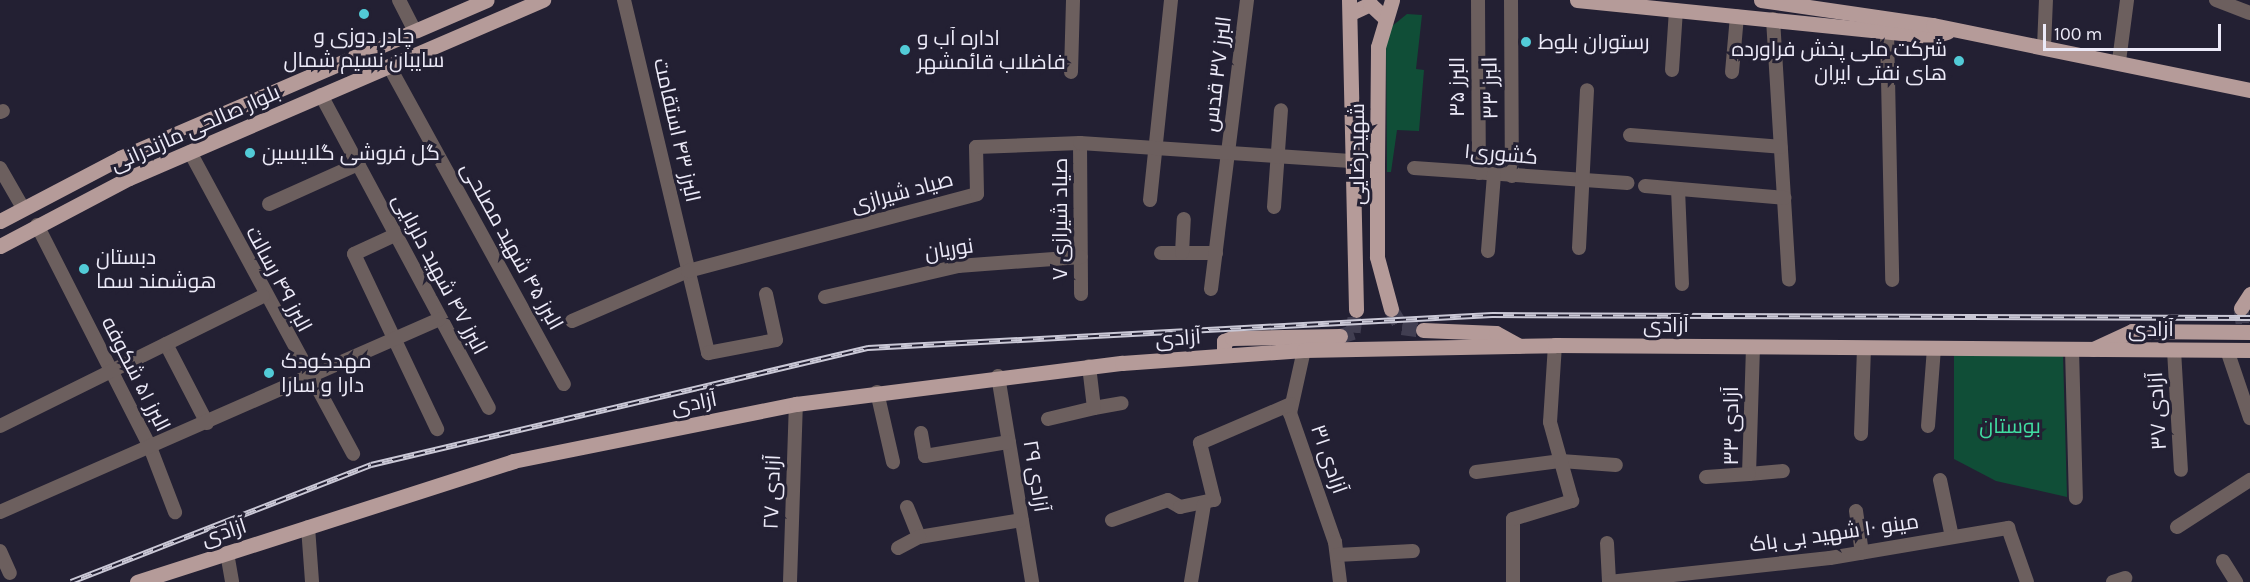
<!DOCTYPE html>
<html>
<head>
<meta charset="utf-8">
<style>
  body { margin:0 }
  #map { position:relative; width:2250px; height:582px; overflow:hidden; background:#232033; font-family:Karla,Cairo,sans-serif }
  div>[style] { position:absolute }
  .green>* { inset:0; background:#104e37 }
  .major-tunnel>* { height:15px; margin-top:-7.5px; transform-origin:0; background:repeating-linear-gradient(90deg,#413e51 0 15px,transparent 0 23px) }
  .minor>* { height:14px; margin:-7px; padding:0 7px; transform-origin:7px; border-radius:7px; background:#6c5f5e }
  .major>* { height:15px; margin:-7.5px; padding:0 7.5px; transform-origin:7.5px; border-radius:7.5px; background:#b59b99 }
  .rail>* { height:6px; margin-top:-3px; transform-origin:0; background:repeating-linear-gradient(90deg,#232033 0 11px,#cac8d6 0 22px); box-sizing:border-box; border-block:2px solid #cac8d6 }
  .dots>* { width:16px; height:16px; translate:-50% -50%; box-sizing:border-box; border:3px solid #232033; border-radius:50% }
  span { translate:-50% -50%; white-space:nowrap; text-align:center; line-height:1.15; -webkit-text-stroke:6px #232033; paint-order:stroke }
  .poi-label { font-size:21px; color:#eceaf8 }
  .left { translate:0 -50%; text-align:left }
  .right { translate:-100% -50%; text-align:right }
  .street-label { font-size:21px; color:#eceaf8 }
  .park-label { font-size:21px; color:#41dea2 }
  .scale { position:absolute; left:2043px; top:24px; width:178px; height:27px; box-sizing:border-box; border:3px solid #eceaf8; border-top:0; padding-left:8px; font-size:18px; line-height:21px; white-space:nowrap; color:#eceaf8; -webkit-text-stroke:4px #232033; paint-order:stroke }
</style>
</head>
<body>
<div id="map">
  <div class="green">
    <div style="clip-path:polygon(1407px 14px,1422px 15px,1416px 69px,1424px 70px,1419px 131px,1397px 130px,1391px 172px,1387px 172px,1386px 31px)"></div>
    <div style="clip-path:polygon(1954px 355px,2063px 355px,2067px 497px,1996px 481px,1954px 459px)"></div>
  </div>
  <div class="major-tunnel">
    <div style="left:2241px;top:308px;width:21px;rotate:82deg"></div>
    <div style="left:1391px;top:309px;width:21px;rotate:59deg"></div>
    <div style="left:1402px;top:327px;width:21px;rotate:8deg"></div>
    <div style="left:1340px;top:336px;width:14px;rotate:-17deg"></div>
    <div style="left:1353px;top:332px;width:22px;rotate:-82deg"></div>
  </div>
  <div class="minor">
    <div style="left:399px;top:0;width:33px;rotate:63deg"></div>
    <div style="left:624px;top:0;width:363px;rotate:76.6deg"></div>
    <div style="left:708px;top:353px;width:69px;rotate:-10.8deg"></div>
    <div style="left:776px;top:340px;width:47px;rotate:-102.3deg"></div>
    <div style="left:1478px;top:0;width:173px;rotate:89.7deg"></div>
    <div style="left:1511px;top:0;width:176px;rotate:89.7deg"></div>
    <div style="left:2216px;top:0;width:36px;rotate:21deg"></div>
    <div style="left:1773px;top:19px;width:261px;rotate:86.5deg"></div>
    <div style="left:1887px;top:31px;width:249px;rotate:88.8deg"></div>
    <div style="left:2044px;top:47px;width:47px;rotate:-87.6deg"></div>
    <div style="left:2119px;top:61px;width:62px;rotate:-82.5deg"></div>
    <div style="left:389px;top:66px;width:363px;rotate:61.2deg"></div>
    <div style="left:1672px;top:70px;width:60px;rotate:-86.2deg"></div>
    <div style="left:1071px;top:72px;width:72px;rotate:-88.4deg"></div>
    <div style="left:1732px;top:72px;width:56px;rotate:-84.9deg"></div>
    <div style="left:321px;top:95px;width:355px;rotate:61.8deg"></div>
    <div style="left:0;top:112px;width:3px;rotate:-18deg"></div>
    <div style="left:1630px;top:135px;width:151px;rotate:4.5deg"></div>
    <div style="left:1080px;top:143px;width:151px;rotate:89.6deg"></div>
    <div style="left:190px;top:152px;width:343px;rotate:61.6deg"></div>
    <div style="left:0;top:168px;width:46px;rotate:60.1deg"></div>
    <div style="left:1414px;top:168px;width:214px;rotate:4deg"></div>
    <div style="left:1645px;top:186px;width:140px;rotate:4.9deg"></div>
    <div style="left:1678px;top:189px;width:95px;rotate:87.6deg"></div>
    <div style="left:1150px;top:200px;width:201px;rotate:-84deg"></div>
    <div style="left:269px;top:204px;width:98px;rotate:-24.2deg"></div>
    <div style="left:1274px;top:207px;width:97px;rotate:-85.9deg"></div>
    <div style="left:37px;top:225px;width:249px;rotate:63deg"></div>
    <div style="left:150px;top:447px;width:70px;rotate:69deg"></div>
    <div style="left:395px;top:235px;width:45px;rotate:155.1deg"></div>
    <div style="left:354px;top:254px;width:194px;rotate:64.6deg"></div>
    <div style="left:1579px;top:248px;width:158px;rotate:-87.1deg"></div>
    <div style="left:1488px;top:251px;width:77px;rotate:-85.5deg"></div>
    <div style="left:1161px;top:253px;width:55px"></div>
    <div style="left:1182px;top:253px;width:34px;rotate:-87deg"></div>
    <div style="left:1211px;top:289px;width:291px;rotate:-82.9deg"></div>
    <div style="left:825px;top:297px;width:137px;rotate:-13.1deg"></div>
    <div style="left:958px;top:266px;width:123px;rotate:-4.2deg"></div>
    <div style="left:572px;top:321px;width:126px;rotate:-23.3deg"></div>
    <div style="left:688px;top:271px;width:299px;rotate:-14.9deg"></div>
    <div style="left:977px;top:194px;width:47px;rotate:-91.2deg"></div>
    <div style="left:976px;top:147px;width:104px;rotate:-2.2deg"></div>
    <div style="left:1080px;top:143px;width:275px;rotate:3.8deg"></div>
    <div style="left:166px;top:344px;width:89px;rotate:62.6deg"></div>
    <div style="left:1753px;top:347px;width:127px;rotate:91.8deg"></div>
    <div style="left:1749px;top:474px;width:34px;rotate:-5deg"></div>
    <div style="left:2072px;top:349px;width:149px;rotate:88.5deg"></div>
    <div style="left:1304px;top:350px;width:65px;rotate:102.5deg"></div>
    <div style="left:1290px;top:413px;width:137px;rotate:70.8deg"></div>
    <div style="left:1335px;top:542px;width:40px;rotate:82.9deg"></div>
    <div style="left:2174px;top:350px;width:120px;rotate:86.7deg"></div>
    <div style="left:2227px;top:350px;width:72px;rotate:71.3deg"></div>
    <div style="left:998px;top:376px;width:209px;rotate:80.6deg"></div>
    <div style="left:877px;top:392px;width:72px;rotate:77.1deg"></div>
    <div style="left:1094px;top:408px;width:28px;rotate:-10deg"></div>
    <div style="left:1048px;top:419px;width:47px;rotate:-13.4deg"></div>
    <div style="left:1094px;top:408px;width:42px;rotate:-96.8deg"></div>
    <div style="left:0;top:426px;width:293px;rotate:-26.3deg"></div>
    <div style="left:1928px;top:426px;width:78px;rotate:-85.6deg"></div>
    <div style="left:921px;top:433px;width:23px;rotate:80deg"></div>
    <div style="left:925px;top:456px;width:85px;rotate:-9.5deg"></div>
    <div style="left:1861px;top:434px;width:86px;rotate:-88deg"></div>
    <div style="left:1476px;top:472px;width:86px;rotate:-7.4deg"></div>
    <div style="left:1561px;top:461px;width:55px;rotate:4.2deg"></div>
    <div style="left:1706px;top:477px;width:43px;rotate:-4deg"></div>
    <div style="left:1940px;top:480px;width:58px;rotate:78.1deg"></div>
    <div style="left:907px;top:507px;width:32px;rotate:68deg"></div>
    <div style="left:919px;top:537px;width:104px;rotate:-9.4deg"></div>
    <div style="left:1856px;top:511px;width:42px;rotate:81.9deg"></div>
    <div style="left:0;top:512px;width:480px;rotate:-23.7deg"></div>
    <div style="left:1112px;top:520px;width:59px;rotate:-19.7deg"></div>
    <div style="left:1168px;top:500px;width:14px;rotate:30deg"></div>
    <div style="left:1180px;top:507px;width:35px;rotate:-12deg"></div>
    <div style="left:1214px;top:500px;width:59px;rotate:-103.8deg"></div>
    <div style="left:1200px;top:443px;width:99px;rotate:-23.2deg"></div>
    <div style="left:308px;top:527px;width:55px;rotate:85.8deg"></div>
    <div style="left:2177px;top:527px;width:87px;rotate:-32.8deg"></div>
    <div style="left:1607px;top:543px;width:39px;rotate:87deg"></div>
    <div style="left:898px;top:548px;width:24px;rotate:-28deg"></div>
    <div style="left:0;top:551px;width:24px;rotate:66deg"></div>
    <div style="left:227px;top:553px;width:29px;rotate:80deg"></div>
    <div style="left:1337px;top:555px;width:76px;rotate:-3deg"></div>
    <div style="left:2223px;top:561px;width:25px;rotate:58deg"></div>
    <div style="left:790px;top:582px;width:178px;rotate:-88.1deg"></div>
    <div style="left:1191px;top:582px;width:79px;rotate:-80.5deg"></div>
    <div style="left:1513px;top:582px;width:63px;rotate:-90deg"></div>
    <div style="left:1513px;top:519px;width:62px;rotate:-17deg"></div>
    <div style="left:1572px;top:501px;width:82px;rotate:-105.6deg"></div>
    <div style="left:1550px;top:422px;width:77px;rotate:-86.3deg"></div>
    <div style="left:1609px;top:582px;width:222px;rotate:-6.2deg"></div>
    <div style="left:1830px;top:558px;width:181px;rotate:-9.6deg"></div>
    <div style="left:2008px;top:528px;width:57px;rotate:70.6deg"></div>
    <div style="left:2113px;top:582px;width:13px;rotate:-18deg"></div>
  </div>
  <div class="major">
    <div style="left:1349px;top:0;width:310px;rotate:88.7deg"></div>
    <div style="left:1577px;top:0;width:358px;rotate:5.8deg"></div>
    <div style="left:1933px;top:36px;width:15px;rotate:-16deg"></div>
    <div style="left:1761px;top:0;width:174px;rotate:8.3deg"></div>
    <div style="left:1933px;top:25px;width:324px;rotate:11.6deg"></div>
    <div style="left:1353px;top:12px;width:19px;rotate:-25deg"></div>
    <div style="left:1370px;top:4px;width:19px;rotate:43deg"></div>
    <div style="left:0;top:221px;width:136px;rotate:-27.7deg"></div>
    <div style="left:120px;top:158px;width:399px;rotate:-23.3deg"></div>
    <div style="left:0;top:246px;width:146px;rotate:-27.8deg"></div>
    <div style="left:129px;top:178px;width:451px;rotate:-23.3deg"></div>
    <div style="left:2241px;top:308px;width:17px;rotate:-57deg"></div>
    <div style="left:1391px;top:309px;width:54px;rotate:-105.1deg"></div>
    <div style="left:1377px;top:257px;width:92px;rotate:-90deg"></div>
    <div style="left:1377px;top:165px;width:118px;rotate:-89.5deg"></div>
    <div style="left:1378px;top:47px;width:49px;rotate:-73.4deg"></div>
    <div style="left:1423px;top:330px;width:73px;rotate:2.4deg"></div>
    <div style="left:1496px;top:333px;width:26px;rotate:29deg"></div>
    <div style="left:2093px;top:349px;width:43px;rotate:-24.8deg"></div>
    <div style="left:2132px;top:331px;width:118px;rotate:0.5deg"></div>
    <div style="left:1224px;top:355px;width:14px;rotate:-90deg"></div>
    <div style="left:1224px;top:341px;width:9px;rotate:-21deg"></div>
    <div style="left:1232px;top:338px;width:108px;rotate:-1.1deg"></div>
    <div style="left:137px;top:582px;width:395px;rotate:-17.8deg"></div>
    <div style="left:513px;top:461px;width:289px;rotate:-11.4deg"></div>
    <div style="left:796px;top:404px;width:329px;rotate:-7.2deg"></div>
    <div style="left:1122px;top:363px;width:182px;rotate:-4.1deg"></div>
    <div style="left:1304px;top:350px;width:251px;rotate:-1.1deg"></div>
    <div style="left:1555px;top:345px;width:695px;rotate:0.41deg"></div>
  </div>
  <div class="rail">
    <div style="left:71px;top:582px;width:322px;rotate:-21.3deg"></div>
    <div style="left:371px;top:465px;width:511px;rotate:-13.25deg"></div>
    <div style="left:868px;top:348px;width:625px;rotate:-3.03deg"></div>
    <div style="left:1492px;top:315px;width:758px;rotate:0.23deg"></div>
  </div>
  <div class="dots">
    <div style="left:364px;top:14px;background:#52cbd7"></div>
    <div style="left:1526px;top:42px;background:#52cbd7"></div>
    <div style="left:905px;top:50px;background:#52cbd7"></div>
    <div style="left:1959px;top:61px;background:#52cbd7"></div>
    <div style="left:250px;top:153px;background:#52cbd7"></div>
    <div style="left:84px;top:269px;background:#52cbd7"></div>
    <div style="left:269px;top:373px;background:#52cbd7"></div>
  </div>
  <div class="poi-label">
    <span style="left:364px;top:48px">چادر دوزی و<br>سایبان نسیم شمال</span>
    <span class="left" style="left:917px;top:50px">اداره آب و<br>فاضلاب قائمشهر</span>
    <span class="left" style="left:1538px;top:42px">رستوران بلوط</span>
    <span class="right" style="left:1947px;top:61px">شرکت ملی پخش فراورده<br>های نفتی ایران</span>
    <span class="left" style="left:262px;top:153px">گل فروشی گلایسین</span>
    <span class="left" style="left:96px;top:269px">دبستان<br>هوشمند سما</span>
    <span class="left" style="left:281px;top:373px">مهدکودک<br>دارا و سارا</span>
  </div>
  <div class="street-label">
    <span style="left:1217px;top:74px;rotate:-83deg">البرز ۳۷ قدس</span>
    <span style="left:1457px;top:87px;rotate:-90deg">البرز ۳۵</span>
    <span style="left:1490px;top:88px;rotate:-91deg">البرز ۳۳</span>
    <span style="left:195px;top:128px;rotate:-24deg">بلوار صالحی مازندرانی</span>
    <span style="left:677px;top:130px;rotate:77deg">البرز ۴۳ استقامت</span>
    <span style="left:1357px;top:154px;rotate:-90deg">شهیدرضایی</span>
    <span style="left:1501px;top:154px;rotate:5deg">کشوری۱</span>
    <span style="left:902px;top:192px;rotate:-15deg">صیاد شیرازی</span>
    <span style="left:1060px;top:219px;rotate:-90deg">صیاد شیرازی ۷</span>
    <span style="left:512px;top:246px;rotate:61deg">البرز ۴۵ شهید مصلحی</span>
    <span style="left:949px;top:249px;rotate:-9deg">نوریان</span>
    <span style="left:440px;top:274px;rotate:62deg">البرز ۴۷ شهید دلربایی</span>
    <span style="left:279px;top:279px;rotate:62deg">البرز ۴۹ رسالت</span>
    <span style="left:1666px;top:325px">آزادی</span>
    <span style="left:2151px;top:329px">آزادی</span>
    <span style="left:1178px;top:338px;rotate:-4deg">آزادی</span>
    <span style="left:136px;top:374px;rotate:63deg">البرز ۵۱ شکوفه</span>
    <span style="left:694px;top:403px;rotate:-11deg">آزادی</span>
    <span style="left:2157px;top:411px;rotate:-93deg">آزادی ۳۷</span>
    <span style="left:1731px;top:426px;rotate:-90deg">آزادی ۳۳</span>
    <span style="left:1329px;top:459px;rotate:71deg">آزادی ۳۱</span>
    <span style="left:1036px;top:476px;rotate:81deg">آزادی ۲۹</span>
    <span style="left:772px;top:492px;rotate:-88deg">آزادی ۲۷</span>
    <span style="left:224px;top:532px;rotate:-18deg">آزادی</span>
    <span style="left:1834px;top:533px;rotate:-8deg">مینو ۱۰ شهید بی باک</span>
  </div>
  <div class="park-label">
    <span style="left:2010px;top:426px">بوستان</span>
  </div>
  <div class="scale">100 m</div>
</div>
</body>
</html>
